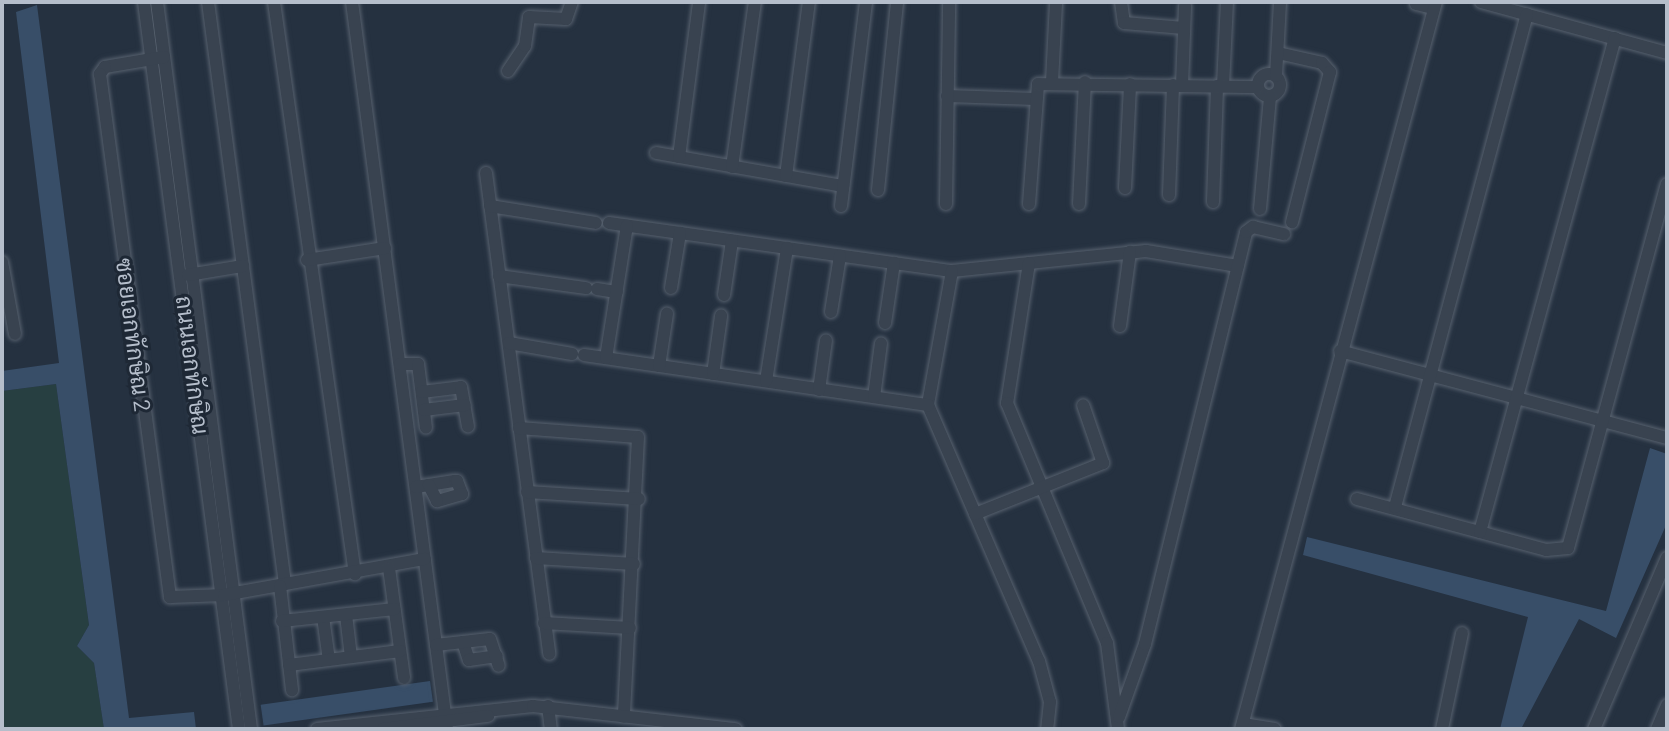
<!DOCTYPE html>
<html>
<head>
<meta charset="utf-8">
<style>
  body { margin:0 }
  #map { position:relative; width:1669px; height:731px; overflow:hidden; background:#253140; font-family:Barlow,Sarabun,sans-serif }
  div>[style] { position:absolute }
  .green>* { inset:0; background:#273f41 }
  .water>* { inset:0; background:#384e68; transform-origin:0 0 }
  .roads { filter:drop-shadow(0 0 2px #57616e) drop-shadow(0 0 2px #57616e) }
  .minor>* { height:12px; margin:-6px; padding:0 6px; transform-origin:6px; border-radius:6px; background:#394350 }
  .minor>.ring { margin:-6px; padding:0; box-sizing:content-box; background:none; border:12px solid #394350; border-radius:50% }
  span { translate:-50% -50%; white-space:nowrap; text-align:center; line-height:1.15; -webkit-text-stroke:6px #1e2835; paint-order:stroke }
  .street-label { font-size:23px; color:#b5becb }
  .frame { position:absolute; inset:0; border:4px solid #b5becb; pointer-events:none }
</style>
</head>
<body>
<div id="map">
  <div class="green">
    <div style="clip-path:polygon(56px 384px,89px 625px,77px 646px,94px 663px,104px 729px,2px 729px,2px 391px)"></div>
  </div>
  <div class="water">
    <div style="clip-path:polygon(37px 5px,129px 718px,194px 712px,196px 729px,104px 729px,94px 663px,77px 646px,89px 625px,56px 384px,2px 391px,2px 371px,59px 363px,16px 12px)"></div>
    <div style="clip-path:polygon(1650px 448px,1667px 454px,1667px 523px,1616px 638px,1579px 619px,1521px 729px,1500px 729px,1528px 617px,1303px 555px,1307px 537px,1606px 611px)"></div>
    <div style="left:430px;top:681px;width:21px;height:171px;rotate:82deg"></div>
  </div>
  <div class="roads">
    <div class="minor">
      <div style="left:144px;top:2px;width:733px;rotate:82.56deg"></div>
      <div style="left:157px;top:2px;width:733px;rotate:82.63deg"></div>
      <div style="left:208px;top:2px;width:587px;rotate:82.46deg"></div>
      <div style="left:274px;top:2px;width:578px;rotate:81.94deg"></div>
      <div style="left:352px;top:2px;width:733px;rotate:82.56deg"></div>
      <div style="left:1121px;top:2px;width:21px;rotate:82deg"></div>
      <div style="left:1124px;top:23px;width:60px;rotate:4.8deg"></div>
      <div style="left:1481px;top:2px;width:193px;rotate:15.3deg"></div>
      <div style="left:1416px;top:4px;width:18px;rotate:13deg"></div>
      <div style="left:1278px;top:53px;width:45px;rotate:12.8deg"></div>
      <div style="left:1322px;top:63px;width:12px;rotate:48deg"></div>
      <div style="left:1330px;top:72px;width:155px;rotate:104.2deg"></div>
      <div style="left:164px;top:57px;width:60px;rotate:170.4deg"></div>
      <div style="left:105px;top:67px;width:9px;rotate:126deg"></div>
      <div style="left:100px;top:74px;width:528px;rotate:82.38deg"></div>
      <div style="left:170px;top:597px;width:54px;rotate:-2.1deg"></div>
      <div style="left:224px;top:595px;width:204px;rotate:-10.2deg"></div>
      <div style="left:508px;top:71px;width:30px;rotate:-56deg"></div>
      <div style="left:525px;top:46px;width:29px;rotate:-82deg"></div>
      <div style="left:529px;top:17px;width:37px;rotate:3deg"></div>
      <div style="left:566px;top:19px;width:18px;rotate:-71deg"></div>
      <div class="ring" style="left:1258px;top:74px;width:10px;height:10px"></div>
      <div style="left:1276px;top:76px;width:74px;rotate:-86.9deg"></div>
      <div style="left:1052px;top:82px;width:80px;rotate:-87.1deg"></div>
      <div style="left:1182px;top:85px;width:79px;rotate:-87.8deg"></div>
      <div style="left:1223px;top:86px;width:84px;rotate:-87.3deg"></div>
      <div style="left:947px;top:96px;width:88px;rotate:2deg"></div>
      <div style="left:656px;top:153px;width:190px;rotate:10deg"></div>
      <div style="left:679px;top:157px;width:156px;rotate:-82.6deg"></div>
      <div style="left:732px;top:167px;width:167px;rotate:-82.1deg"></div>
      <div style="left:486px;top:173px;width:485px;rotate:82.5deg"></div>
      <div style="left:786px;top:176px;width:176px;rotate:-82.5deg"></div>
      <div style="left:1125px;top:188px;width:104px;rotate:-87.2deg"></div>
      <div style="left:878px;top:190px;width:189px;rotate:-84.2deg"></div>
      <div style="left:1169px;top:195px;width:110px;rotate:-87.9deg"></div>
      <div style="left:1213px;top:202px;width:116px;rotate:-88deg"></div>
      <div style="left:946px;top:204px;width:202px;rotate:-89.1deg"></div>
      <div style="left:1029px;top:204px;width:120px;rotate:-85.7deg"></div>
      <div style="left:1038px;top:84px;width:220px;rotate:0.8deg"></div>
      <div style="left:1079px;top:204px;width:122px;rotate:-87.2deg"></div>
      <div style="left:490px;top:206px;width:107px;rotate:9.1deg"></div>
      <div style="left:841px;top:206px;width:206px;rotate:-83deg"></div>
      <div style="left:1260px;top:209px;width:113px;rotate:-84.9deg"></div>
      <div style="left:609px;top:223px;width:346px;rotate:8deg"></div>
      <div style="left:952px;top:271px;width:195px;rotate:-5.9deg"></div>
      <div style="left:1146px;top:251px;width:93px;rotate:9.3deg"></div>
      <div style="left:307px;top:260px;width:79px;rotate:-8.7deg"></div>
      <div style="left:2px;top:262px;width:73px;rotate:79.8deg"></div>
      <div style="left:1029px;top:263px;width:142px;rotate:98.9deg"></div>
      <div style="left:1007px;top:403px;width:260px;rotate:67.4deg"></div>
      <div style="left:1107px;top:643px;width:87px;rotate:82.7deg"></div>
      <div style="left:952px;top:271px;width:136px;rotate:100.2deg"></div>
      <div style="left:928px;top:405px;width:279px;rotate:66.6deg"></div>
      <div style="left:1039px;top:661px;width:42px;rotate:75deg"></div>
      <div style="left:1050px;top:702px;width:27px;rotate:96deg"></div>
      <div style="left:188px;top:275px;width:56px;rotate:-9.3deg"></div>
      <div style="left:499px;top:276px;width:88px;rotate:7.9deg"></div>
      <div style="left:671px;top:288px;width:56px;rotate:-80.7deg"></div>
      <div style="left:597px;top:289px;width:20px;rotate:9deg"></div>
      <div style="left:724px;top:295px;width:55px;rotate:-81.6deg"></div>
      <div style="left:831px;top:312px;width:57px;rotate:-80.9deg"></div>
      <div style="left:885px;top:323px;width:61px;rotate:-81.5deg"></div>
      <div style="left:1120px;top:326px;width:75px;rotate:-82.3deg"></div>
      <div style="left:509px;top:343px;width:64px;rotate:9.9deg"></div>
      <div style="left:1340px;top:351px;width:338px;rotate:14.9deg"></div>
      <div style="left:584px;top:355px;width:348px;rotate:8.3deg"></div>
      <div style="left:606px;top:358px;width:134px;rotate:-81deg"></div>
      <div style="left:400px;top:364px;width:18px"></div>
      <div style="left:418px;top:364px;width:64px;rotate:82.9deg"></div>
      <div style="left:659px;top:366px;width:53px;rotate:-81.3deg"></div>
      <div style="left:713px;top:374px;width:59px;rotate:-82.1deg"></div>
      <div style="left:766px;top:381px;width:135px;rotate:-81deg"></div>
      <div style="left:819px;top:390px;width:50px;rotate:-82deg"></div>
      <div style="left:422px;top:392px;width:39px;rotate:-7deg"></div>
      <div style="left:461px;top:387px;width:40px;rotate:80deg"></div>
      <div style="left:874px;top:397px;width:54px;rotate:-82.6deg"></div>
      <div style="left:424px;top:410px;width:41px;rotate:-7deg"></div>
      <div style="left:519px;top:428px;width:119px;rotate:4.3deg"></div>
      <div style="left:638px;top:437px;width:280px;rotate:92.9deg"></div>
      <div style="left:416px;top:487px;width:39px;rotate:-9deg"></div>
      <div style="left:455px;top:481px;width:2px"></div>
      <div style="left:457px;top:481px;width:14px;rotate:69deg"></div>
      <div style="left:462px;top:494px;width:26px;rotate:164deg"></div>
      <div style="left:437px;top:501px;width:18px;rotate:-117deg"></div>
      <div style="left:527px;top:492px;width:112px;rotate:3.6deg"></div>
      <div style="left:1357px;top:499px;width:196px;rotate:15.1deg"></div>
      <div style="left:1546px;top:550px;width:22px;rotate:-5deg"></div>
      <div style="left:1568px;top:548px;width:377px;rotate:-74.8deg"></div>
      <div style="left:1395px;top:507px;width:510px;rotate:-75.01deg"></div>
      <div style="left:975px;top:514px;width:138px;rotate:-21.7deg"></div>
      <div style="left:1103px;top:463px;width:61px;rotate:-109deg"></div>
      <div style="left:1480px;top:532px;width:512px;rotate:-74.72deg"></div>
      <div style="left:536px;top:558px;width:98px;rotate:3.5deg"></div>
      <div style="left:389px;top:568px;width:111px;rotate:82.2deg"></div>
      <div style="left:280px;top:586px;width:105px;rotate:83.4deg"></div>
      <div style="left:346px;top:615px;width:42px;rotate:83.2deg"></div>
      <div style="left:323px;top:617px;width:43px;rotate:82.1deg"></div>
      <div style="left:282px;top:621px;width:113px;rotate:-6.1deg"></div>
      <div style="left:544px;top:623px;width:86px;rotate:3.3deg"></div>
      <div style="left:463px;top:642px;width:19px;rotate:72deg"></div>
      <div style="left:469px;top:660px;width:28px;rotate:-8deg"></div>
      <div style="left:436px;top:645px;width:54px;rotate:-6.3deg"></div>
      <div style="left:490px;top:639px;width:28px;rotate:72deg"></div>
      <div style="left:289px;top:665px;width:112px;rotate:-7.2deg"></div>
      <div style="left:548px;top:706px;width:23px;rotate:83deg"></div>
      <div style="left:1119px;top:717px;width:77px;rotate:-70.4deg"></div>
      <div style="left:1145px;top:644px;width:424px;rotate:-76.2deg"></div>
      <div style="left:1246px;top:232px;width:9px;rotate:-36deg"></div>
      <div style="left:1253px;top:227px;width:32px;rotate:13deg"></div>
      <div style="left:1243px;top:724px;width:32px;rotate:9deg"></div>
      <div style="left:317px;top:729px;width:217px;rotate:-6.1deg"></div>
      <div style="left:533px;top:706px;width:204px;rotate:6.5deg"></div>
      <div style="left:383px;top:729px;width:106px;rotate:-7.1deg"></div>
      <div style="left:1241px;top:729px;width:753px;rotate:-74.99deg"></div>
      <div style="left:1442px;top:729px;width:98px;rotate:-78.2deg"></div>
      <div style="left:1594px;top:729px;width:186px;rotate:-66.9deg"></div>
      <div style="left:1657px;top:729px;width:26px;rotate:-67deg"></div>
    </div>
  </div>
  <div class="street-label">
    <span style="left:134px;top:335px;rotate:83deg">ซอยเอกทักษิณ 2</span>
    <span style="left:193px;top:365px;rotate:83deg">ถนนเอกทักษิณ</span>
  </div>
  <div class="frame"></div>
</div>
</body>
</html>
